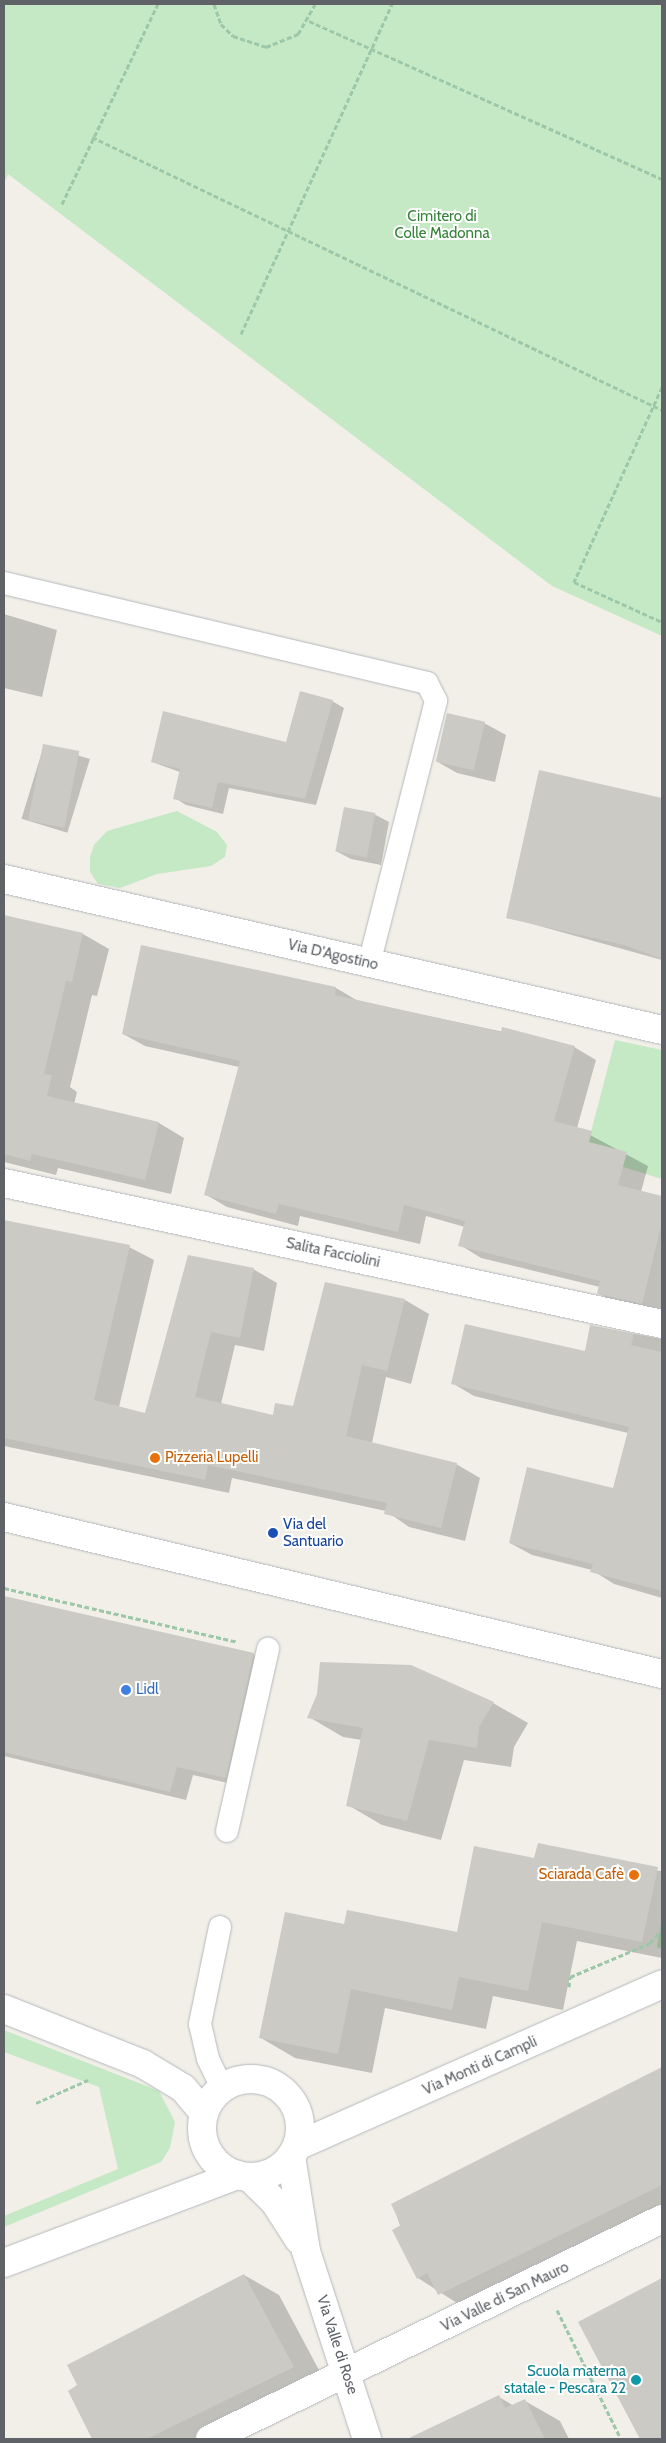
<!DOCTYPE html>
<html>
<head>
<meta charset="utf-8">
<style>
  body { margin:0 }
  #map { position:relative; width:666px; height:2443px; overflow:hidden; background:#f1efe8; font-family:Cabin,sans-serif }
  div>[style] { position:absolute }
  .green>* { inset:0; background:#c5e8c5 }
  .shadow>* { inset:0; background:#0003; transform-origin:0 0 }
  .building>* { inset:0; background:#cccac5; transform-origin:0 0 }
  .path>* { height:3px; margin-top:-1.5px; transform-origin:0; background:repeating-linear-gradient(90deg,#9cc7a9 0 5px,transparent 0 7.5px) }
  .roads { filter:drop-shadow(0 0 1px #b5b8bc) drop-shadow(0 0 1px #b5b8bc) }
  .lane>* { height:22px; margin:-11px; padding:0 11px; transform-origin:11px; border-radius:11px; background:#fff }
  .street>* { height:28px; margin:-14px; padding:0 14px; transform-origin:14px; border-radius:14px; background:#fff }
  .secondary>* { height:28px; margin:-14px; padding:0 14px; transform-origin:14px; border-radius:14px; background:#fff }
  .secondary>.ring { margin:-14px; padding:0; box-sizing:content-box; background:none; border:28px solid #fff; border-radius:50% }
  .dots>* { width:14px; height:14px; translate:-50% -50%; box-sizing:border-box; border:2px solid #fff; border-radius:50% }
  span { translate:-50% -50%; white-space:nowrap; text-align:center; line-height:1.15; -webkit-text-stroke:4px #fff; paint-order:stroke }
  .park-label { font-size:15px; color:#348238 }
  .street-label { font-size:15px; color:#5f6368 }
  .food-label { font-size:15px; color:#c56008 }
  .left { translate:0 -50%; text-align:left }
  .right { translate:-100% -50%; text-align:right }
  .transit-label { font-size:15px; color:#164399 }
  .shop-label { font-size:15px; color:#366cbe }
  .culture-label { font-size:15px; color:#0d838f }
  .frame { position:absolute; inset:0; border:5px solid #5f6368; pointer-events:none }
</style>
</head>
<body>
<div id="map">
  <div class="green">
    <div style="clip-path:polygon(4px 4px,662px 4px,662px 636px,552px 586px,8px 174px,4px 184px)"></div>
    <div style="clip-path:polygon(177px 811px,217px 832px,227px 845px,225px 857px,211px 866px,157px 874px,120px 888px,98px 884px,90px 872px,90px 857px,94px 845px,107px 831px)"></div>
    <div style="clip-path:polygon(615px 1040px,662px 1050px,662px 1179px,585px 1155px)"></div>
    <div style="clip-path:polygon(662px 1917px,662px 1947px,658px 1949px,657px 1946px)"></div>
    <div style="clip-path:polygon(4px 2030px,159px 2091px,175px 2122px,170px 2148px,161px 2162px,4px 2227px,4px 2216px,118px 2169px,99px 2087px,4px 2052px)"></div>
  </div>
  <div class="shadow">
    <div style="clip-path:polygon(4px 614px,57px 630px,42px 697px,4px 688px)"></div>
    <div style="clip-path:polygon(332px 701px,344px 708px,316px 805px,229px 788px,223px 814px,186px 805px,175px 798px,180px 772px,152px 762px,287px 743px)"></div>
    <div style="clip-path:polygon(484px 723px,506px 735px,495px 782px,457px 773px,436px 761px)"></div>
    <div style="left:44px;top:745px;width:48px;height:77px;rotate:17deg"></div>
    <div style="clip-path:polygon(626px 813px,662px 824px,662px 960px,507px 917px)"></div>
    <div style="clip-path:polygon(374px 814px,389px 822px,381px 865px,351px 859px,336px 851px)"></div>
    <div style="clip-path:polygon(4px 916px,83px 934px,109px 949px,97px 996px,92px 995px,70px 1087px,77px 1092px,74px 1104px,159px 1123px,184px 1138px,171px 1194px,58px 1168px,56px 1175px,4px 1162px)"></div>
    <div style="clip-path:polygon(142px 946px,336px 988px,358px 1001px,574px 1047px,596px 1060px,577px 1128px,648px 1166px,641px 1192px,662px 1197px,662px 1316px,620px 1306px,598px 1293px,600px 1287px,481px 1258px,460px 1245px,465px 1227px,426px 1216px,420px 1244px,300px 1216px,298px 1226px,227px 1207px,205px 1194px,239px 1067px,145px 1046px,123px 1034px)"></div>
    <div style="clip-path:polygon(4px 1221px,129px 1247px,154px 1260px,119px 1407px,146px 1414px,253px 1269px,277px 1283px,264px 1351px,235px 1345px,221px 1404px,274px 1416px,294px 1408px,405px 1300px,429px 1314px,411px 1384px,386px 1377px,372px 1443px,456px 1464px,480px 1478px,465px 1541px,409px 1527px,386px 1511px,232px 1478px,229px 1493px,4px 1446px)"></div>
    <div style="clip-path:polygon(591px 1326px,662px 1339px,662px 1598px,614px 1584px,592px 1570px,532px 1555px,510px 1543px,613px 1490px,628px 1433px,474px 1396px,452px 1383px,585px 1352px)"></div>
    <div style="clip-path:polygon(4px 1597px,253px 1654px,269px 1663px,241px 1786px,193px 1775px,186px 1800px,4px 1756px)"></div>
    <div style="clip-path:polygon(318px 1694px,493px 1703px,528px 1723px,514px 1747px,511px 1767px,464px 1760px,441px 1840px,382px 1825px,348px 1805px,362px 1740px,343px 1737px,309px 1717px)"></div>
    <div style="clip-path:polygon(535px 1860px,662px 1871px,662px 1958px,577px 1941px,563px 2010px,493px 1996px,486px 2029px,385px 2008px,372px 2073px,295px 2058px,261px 2038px,345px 1926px,458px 1934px)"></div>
    <div style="clip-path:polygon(662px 2068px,662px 2221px,474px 2314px,418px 2278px,393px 2205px)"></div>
    <div style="clip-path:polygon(244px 2275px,279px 2295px,328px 2387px,222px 2439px,94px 2439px,79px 2386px)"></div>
    <div style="clip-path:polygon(662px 2279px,662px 2439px,641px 2439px,580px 2322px)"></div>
    <div style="clip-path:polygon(499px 2397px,514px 2406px,525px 2401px,560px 2421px,569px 2439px,459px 2439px)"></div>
  </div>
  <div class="building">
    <div style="clip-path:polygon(300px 691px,333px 700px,305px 799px,218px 782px,212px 808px,173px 799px,180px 769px,151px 762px,163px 711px,286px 742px)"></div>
    <div style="left:447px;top:713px;width:39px;height:50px;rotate:13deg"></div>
    <div style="left:43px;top:744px;width:37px;height:78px;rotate:11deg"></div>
    <div style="clip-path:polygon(539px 770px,662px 798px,662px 959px,624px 945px,506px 918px)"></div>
    <div style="left:344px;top:807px;width:32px;height:45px;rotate:11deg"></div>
    <div style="clip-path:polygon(4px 915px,83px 933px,72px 982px,66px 981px,44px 1074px,52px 1075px,47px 1096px,159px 1122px,145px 1180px,32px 1154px,30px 1161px,4px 1154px)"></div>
    <div style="clip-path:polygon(141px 945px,336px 987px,335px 995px,501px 1032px,502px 1027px,575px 1046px,554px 1121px,592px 1131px,589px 1142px,627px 1152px,618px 1185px,662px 1196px,662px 1222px,642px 1304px,597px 1294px,600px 1281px,458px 1246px,465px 1221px,404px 1205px,398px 1232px,279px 1204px,276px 1214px,204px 1195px,240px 1061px,122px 1034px)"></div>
    <div style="clip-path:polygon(4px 1220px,130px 1245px,94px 1400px,145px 1413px,188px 1255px,254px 1268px,240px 1338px,211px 1332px,195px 1397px,273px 1415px,275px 1403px,293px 1406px,325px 1282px,405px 1299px,387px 1371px,362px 1365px,346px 1436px,457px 1463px,441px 1528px,384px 1514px,387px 1503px,208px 1465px,205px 1480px,4px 1438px)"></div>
    <div style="clip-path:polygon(465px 1324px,585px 1351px,590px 1325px,634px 1334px,631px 1345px,662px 1352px,662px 1591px,590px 1572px,593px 1564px,509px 1543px,527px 1467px,613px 1488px,629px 1427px,451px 1384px)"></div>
    <div style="clip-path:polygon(4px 1596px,254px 1653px,226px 1778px,177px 1767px,170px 1792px,4px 1752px)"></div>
    <div style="clip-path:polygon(320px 1662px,411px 1665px,494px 1702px,479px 1727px,477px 1748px,429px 1740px,407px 1821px,346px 1806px,363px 1728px,307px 1718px,317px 1694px)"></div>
    <div style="clip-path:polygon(538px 1843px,658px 1867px,642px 1942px,542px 1922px,528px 1991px,459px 1977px,452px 2010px,351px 1989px,338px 2054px,259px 2038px,285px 1912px,344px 1924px,347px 1910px,457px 1932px,474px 1846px,534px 1858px)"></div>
    <div style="clip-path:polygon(662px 2067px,662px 2185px,438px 2295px,427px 2273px,417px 2279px,392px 2230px,401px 2225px,391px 2204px)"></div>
    <div style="clip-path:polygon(244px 2274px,294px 2367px,147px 2439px,92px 2439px,68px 2391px,77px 2385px,67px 2365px)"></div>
    <div style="clip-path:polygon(662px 2278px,662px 2439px,640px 2439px,578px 2322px)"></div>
    <div style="clip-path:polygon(499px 2395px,505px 2408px,525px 2399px,545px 2439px,407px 2439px)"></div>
  </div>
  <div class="path">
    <div style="left:214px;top:4px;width:21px;rotate:71deg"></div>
    <div style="left:221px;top:24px;width:17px;rotate:45deg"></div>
    <div style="left:233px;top:36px;width:35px;rotate:18deg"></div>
    <div style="left:266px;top:47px;width:35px;rotate:-22deg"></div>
    <div style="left:298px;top:34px;width:34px;rotate:-60deg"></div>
    <div style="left:309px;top:21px;width:387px;rotate:24.1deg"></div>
    <div style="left:92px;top:137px;width:632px;rotate:25.59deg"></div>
    <div style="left:62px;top:204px;width:222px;rotate:-64.4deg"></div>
    <div style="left:241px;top:334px;width:363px;rotate:-65.4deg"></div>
    <div style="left:662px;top:387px;width:214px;rotate:114.3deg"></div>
    <div style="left:574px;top:582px;width:97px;rotate:24.4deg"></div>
    <div style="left:4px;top:1588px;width:239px;rotate:13deg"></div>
    <div style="left:569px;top:1987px;width:10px;rotate:-84deg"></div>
    <div style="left:570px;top:1977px;width:87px;rotate:-23deg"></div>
    <div style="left:650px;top:1943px;width:18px;rotate:-49deg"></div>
    <div style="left:252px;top:2074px;width:17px;rotate:28deg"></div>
    <div style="left:36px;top:2103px;width:57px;rotate:-23.9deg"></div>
    <div style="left:557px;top:2310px;width:144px;rotate:63.6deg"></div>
  </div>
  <div class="roads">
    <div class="lane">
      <div style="left:4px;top:583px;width:435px;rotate:13.3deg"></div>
      <div style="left:427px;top:683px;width:20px;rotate:63deg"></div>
      <div style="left:436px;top:701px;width:270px;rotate:104.3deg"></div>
      <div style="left:227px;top:1831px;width:187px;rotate:-77.3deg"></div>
      <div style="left:220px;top:1927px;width:99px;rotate:101.7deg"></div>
      <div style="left:200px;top:2024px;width:36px;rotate:77deg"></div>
      <div style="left:208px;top:2059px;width:32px;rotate:64deg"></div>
    </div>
    <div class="street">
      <div style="left:4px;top:879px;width:675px;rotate:12.92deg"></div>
      <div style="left:4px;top:1183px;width:673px;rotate:12.09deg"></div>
      <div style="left:291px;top:2156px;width:96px;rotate:81deg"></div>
      <div style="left:306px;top:2251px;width:198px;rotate:72deg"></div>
      <div style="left:249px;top:2177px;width:35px;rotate:44deg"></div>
      <div style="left:274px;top:2201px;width:46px;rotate:57.3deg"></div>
      <div style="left:210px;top:2439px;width:503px;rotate:-25.95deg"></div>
    </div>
    <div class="secondary">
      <div style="left:4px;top:1517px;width:676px;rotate:13.42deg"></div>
      <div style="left:4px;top:2009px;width:149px;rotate:21.6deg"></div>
      <div style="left:143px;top:2064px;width:47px;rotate:31deg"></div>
      <div style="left:183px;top:2088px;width:33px;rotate:50deg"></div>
      <div class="ring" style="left:202px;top:2079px;width:70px;height:70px"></div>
      <div style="left:297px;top:2146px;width:399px;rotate:-23.9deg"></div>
      <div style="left:4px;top:2263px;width:249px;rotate:-20.7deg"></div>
    </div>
  </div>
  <div class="dots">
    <div style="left:155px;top:1458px;background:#e8710a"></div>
    <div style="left:273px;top:1533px;background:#1a4fb4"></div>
    <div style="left:126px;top:1690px;background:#3f7fe0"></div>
    <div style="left:634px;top:1875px;background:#e8710a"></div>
    <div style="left:636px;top:2380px;background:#0f9aa8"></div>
  </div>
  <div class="park-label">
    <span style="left:442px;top:225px">Cimitero di<br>Colle Madonna</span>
  </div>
  <div class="street-label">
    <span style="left:333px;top:955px;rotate:13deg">Via D'Agostino</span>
    <span style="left:333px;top:1253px;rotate:12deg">Salita Facciolini</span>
    <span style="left:480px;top:2066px;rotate:-24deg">Via Monti di Campli</span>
    <span style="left:505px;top:2297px;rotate:-26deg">Via Valle di San Mauro</span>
    <span style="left:337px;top:2345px;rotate:72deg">Via Valle di Rose</span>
  </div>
  <div class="food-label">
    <span class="left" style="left:165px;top:1458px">Pizzeria Lupelli</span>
    <span class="right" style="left:624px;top:1875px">Sciarada Cafè</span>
  </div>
  <div class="transit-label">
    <span class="left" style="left:283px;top:1533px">Via del<br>Santuario</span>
  </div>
  <div class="shop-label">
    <span class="left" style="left:136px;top:1690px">Lidl</span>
  </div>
  <div class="culture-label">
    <span class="right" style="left:626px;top:2380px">Scuola materna<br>statale - Pescara 22</span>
  </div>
  <div class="frame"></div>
</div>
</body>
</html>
